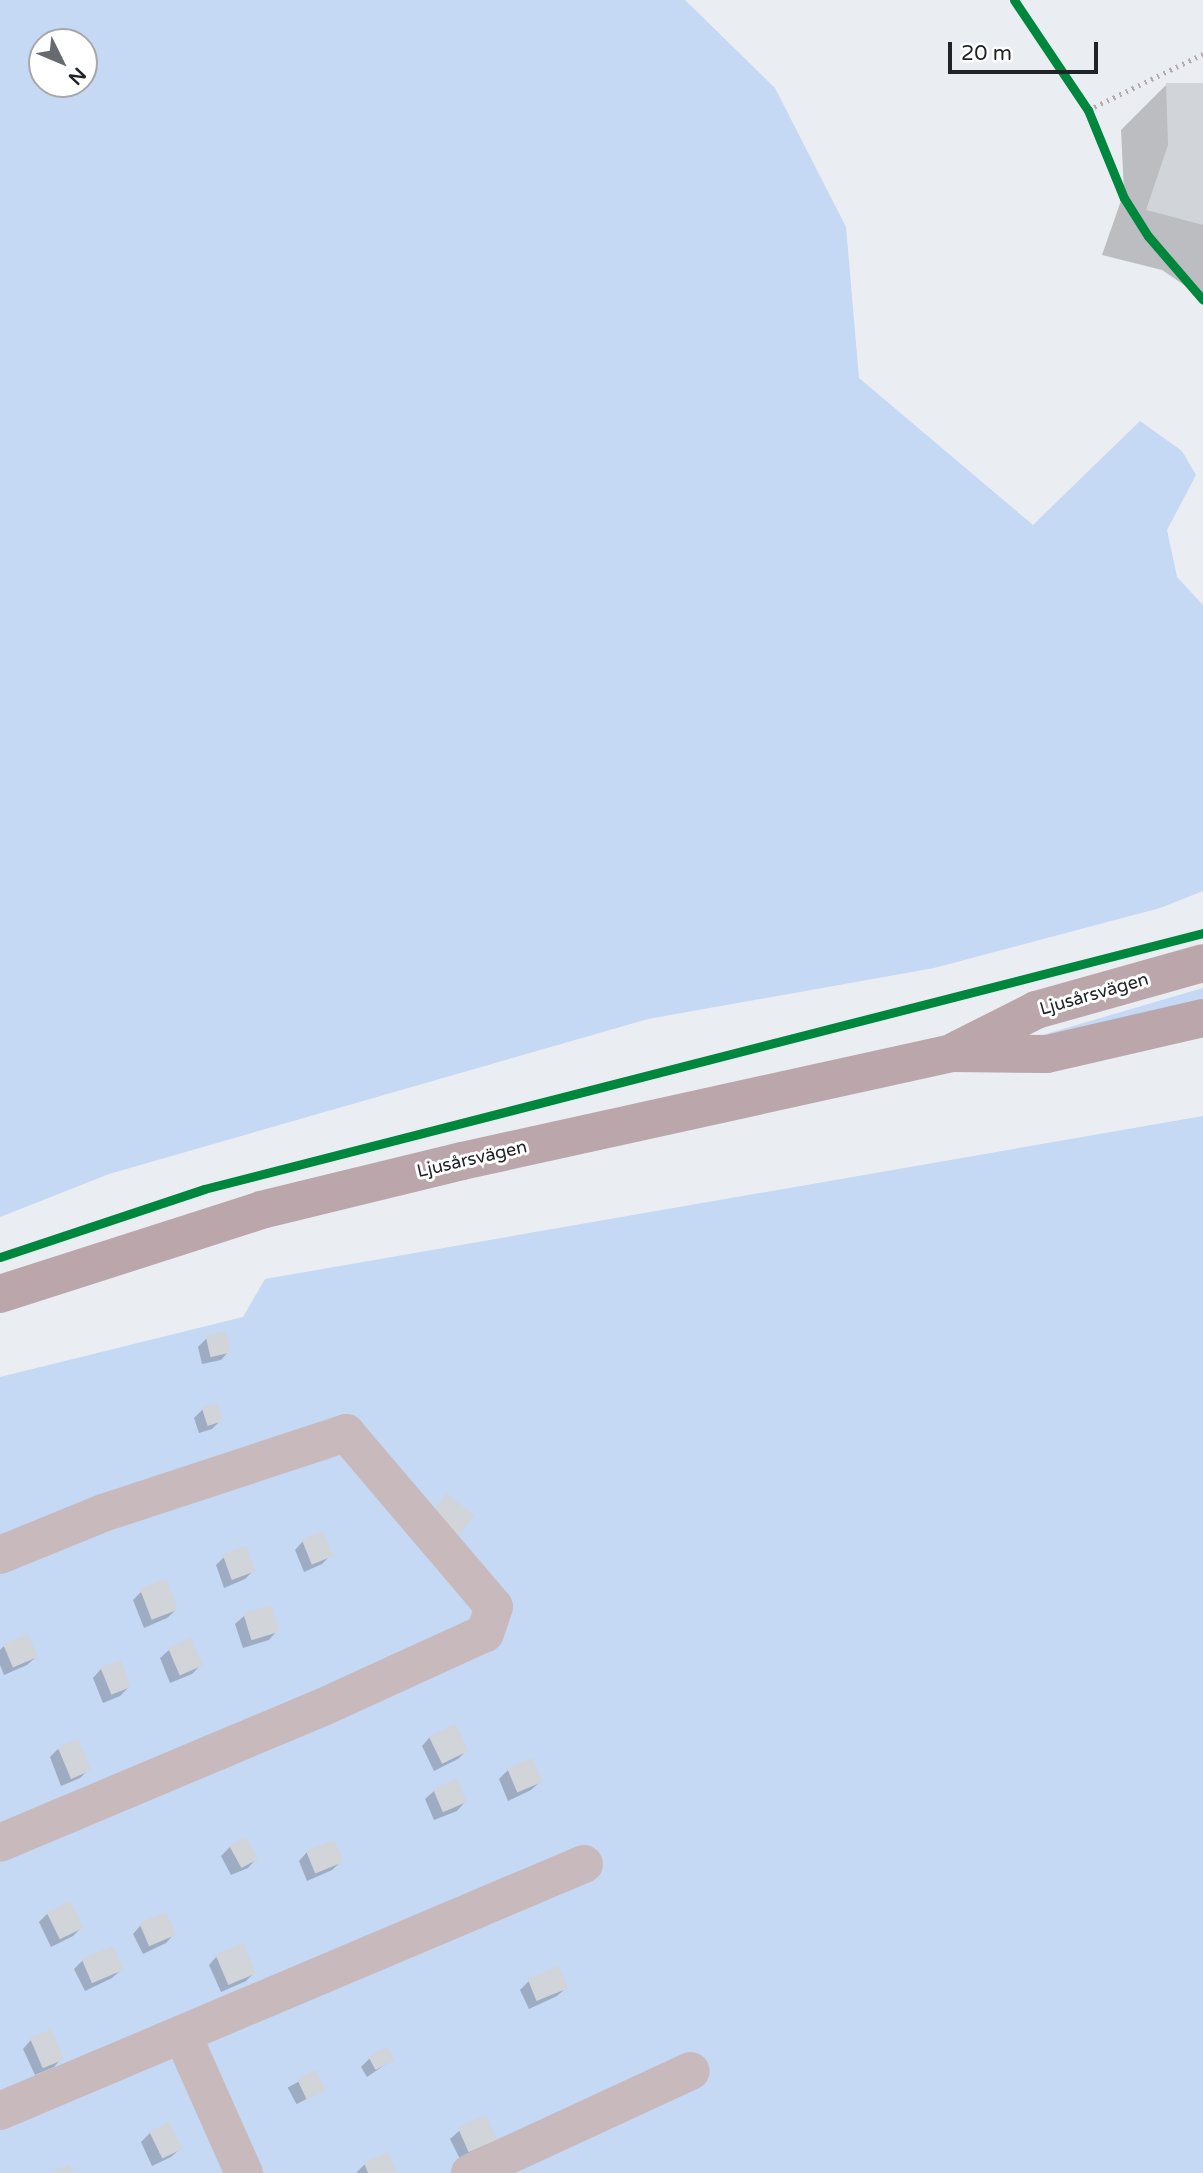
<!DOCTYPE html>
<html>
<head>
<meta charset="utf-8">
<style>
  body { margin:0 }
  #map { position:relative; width:1203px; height:2173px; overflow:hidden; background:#eaedf2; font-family:"Varela Round",sans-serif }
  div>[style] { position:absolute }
  .green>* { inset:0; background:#c5d8f4 }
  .shadow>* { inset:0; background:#0003; transform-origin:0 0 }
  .building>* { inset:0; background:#d1d4d8; transform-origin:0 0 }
  .path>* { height:4.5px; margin-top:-2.25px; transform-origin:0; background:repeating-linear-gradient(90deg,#b4abae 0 2px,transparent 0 7px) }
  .minor>* { height:38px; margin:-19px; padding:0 19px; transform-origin:19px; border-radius:19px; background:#c8b9bc }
  .major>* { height:38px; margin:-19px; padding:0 19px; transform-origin:19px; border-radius:19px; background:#baa6ab }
  .cycleway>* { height:9px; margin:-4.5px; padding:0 4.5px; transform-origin:4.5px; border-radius:4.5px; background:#00873e }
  span { translate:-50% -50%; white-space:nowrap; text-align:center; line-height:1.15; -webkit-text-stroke:6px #fff; paint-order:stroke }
  .street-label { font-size:18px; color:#212427 }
  .north { position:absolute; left:28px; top:28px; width:70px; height:70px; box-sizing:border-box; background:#fff; border:2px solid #a6a7a9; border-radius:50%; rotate:133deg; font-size:19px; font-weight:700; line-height:28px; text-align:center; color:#212427 }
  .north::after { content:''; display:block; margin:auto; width:24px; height:32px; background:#676a6e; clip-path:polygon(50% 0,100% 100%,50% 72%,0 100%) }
  .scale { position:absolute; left:948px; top:42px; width:150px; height:32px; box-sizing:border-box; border:4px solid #212427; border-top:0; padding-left:9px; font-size:21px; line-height:24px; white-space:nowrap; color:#212427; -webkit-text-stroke:5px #fff; paint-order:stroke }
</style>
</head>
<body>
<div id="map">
  <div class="green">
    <div style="clip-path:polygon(evenodd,0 0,685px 0,775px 88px,846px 227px,859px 378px,1033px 525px,1140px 421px,1182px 451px,1196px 475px,1167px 530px,1177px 577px,1203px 605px,1203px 891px,1160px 908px,934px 968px,648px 1019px,109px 1174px,0 1217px,0 0,42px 42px,84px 42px,84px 84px,42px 84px,42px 42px)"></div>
    <div style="clip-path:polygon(1203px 988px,1203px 999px,1090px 1027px,1039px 1036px)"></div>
    <div style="clip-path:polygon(1203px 1116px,1203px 2173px,0 2173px,0 1377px,243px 1317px,265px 1279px)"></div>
  </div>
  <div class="shadow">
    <div style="clip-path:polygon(1203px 84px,1203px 298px,1162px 270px,1102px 255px,1124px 192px,1121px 130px,1166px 85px)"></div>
    <div style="clip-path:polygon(207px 1338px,229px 1351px,221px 1360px,202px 1364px,198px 1347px)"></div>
    <div style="clip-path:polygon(203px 1409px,221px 1420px,212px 1429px,199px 1433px,194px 1418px)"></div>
    <div style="clip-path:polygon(303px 1541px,331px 1555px,322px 1564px,304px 1572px,295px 1550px)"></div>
    <div style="clip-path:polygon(224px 1557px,253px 1571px,245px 1579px,224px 1588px,216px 1565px)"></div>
    <div style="clip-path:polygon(141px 1592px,176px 1610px,167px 1618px,144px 1628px,133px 1600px)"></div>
    <div style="clip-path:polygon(244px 1616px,277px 1631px,269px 1640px,243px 1648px,235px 1624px)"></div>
    <div style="clip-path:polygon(4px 1646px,36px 1657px,27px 1665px,4px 1675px,0 1665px,0 1650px)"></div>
    <div style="clip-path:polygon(169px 1650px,201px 1665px,192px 1674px,170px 1683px,160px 1658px)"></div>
    <div style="clip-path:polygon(101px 1669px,129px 1687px,120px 1696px,103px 1703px,93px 1678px)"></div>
    <div style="clip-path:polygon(430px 1737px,466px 1751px,458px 1759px,434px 1771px,422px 1746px)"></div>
    <div style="clip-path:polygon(58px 1749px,89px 1769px,80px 1778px,61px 1786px,50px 1757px)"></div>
    <div style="clip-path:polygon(508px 1770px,540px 1782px,531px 1790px,508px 1801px,499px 1779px)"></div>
    <div style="clip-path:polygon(456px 1781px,465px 1802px,457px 1811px,434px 1820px,425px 1799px,434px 1791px)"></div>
    <div style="clip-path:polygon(230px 1847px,256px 1859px,248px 1868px,231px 1875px,221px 1856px)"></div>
    <div style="clip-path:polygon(307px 1852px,341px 1862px,332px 1870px,307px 1881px,299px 1861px)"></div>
    <div style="clip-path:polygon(47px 1914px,81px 1928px,73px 1936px,51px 1947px,39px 1922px)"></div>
    <div style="clip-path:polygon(141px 1925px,174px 1934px,166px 1943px,143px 1954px,133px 1934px)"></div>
    <div style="clip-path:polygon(217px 1956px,254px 1973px,246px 1981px,221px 1992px,209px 1965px)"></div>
    <div style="clip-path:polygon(83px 1960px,121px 1970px,112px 1978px,85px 1991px,74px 1969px)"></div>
    <div style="clip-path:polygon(529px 1981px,566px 1988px,557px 1996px,529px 2009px,520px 1990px)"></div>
    <div style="clip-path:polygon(31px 2040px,62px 2058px,54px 2067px,35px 2075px,23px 2049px)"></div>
    <div style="clip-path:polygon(370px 2058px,392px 2060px,367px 2077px,361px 2067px)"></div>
    <div style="left:315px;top:2073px;width:19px;height:31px;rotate:62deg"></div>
    <div style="clip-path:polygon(459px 2131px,495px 2139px,461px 2161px,450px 2139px)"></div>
    <div style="clip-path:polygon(150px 2133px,180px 2149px,171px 2157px,152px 2166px,141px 2142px)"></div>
    <div style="clip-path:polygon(365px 2164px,395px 2173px,356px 2173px)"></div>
  </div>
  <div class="building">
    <div style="clip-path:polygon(1166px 83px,1203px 83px,1203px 225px,1146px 210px,1168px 145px)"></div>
    <div style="left:226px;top:1331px;width:22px;height:21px;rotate:77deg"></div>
    <div style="left:217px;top:1403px;width:19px;height:16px;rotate:72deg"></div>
    <div style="left:446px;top:1494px;width:35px;height:34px;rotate:37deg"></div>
    <div style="left:323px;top:1531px;width:27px;height:23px;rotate:68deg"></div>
    <div style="left:246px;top:1546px;width:27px;height:25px;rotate:70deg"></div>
    <div style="left:166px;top:1579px;width:33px;height:28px;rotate:69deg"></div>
    <div style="left:271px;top:1605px;width:28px;height:29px;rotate:73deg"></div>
    <div style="left:28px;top:1634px;width:25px;height:27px;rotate:67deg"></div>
    <div style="left:191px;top:1638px;width:30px;height:25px;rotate:67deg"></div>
    <div style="left:120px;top:1660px;width:29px;height:21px;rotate:68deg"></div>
    <div style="left:455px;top:1724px;width:30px;height:29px;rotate:64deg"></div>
    <div style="left:78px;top:1739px;width:34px;height:22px;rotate:67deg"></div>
    <div style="left:532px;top:1758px;width:26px;height:27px;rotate:67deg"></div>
    <div style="left:457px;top:1779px;width:25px;height:26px;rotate:67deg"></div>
    <div style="left:246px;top:1837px;width:25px;height:19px;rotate:61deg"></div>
    <div style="left:334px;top:1840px;width:24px;height:30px;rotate:68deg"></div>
    <div style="left:70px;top:1901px;width:30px;height:26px;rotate:64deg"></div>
    <div style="left:166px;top:1912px;width:25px;height:29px;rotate:67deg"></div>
    <div style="left:243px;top:1943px;width:33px;height:30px;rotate:67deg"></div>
    <div style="left:113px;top:1946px;width:26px;height:34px;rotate:67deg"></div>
    <div style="left:559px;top:1966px;width:24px;height:34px;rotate:68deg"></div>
    <div style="left:51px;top:2029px;width:33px;height:23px;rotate:67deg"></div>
    <div style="left:387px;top:2047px;width:15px;height:21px;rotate:62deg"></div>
    <div style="left:316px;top:2070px;width:23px;height:21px;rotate:65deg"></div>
    <div style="left:486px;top:2115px;width:27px;height:31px;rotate:66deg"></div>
    <div style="left:169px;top:2122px;width:30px;height:22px;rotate:64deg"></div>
    <div style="clip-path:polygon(388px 2152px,397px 2173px,368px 2173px,364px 2163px)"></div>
    <div style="clip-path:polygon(69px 2165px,73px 2173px,50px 2173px)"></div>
  </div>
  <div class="path">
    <div style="left:1088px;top:110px;width:128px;rotate:-26deg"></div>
  </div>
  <div class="minor">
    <div style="left:0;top:1555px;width:111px;rotate:-22.2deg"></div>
    <div style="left:103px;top:1513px;width:256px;rotate:-18.2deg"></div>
    <div style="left:346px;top:1433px;width:228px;rotate:49.6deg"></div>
    <div style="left:494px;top:1607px;width:28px;rotate:109deg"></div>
    <div style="left:485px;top:1633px;width:178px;rotate:155.4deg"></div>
    <div style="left:323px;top:1707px;width:350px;rotate:157.2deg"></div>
    <div style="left:182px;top:2034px;width:152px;rotate:66deg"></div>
    <div style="left:0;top:2111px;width:634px;rotate:-22.93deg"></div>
    <div style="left:470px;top:2173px;width:243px;rotate:-24.8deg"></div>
  </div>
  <div class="major">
    <div style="left:955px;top:1051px;width:91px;rotate:-26.8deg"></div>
    <div style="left:1036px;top:1010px;width:173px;rotate:-15.7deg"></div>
    <div style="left:0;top:1294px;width:274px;rotate:-17.8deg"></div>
    <div style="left:261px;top:1210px;width:207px;rotate:-13.7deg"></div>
    <div style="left:462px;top:1161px;width:502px;rotate:-12.43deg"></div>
    <div style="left:952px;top:1053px;width:95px;rotate:0.6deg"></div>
    <div style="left:1047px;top:1054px;width:160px;rotate:-13deg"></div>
  </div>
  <div class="cycleway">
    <div style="left:1014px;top:0;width:133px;rotate:56.1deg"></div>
    <div style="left:1088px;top:110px;width:95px;rotate:67.8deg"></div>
    <div style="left:1124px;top:198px;width:45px;rotate:57.7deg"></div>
    <div style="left:1148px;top:236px;width:84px;rotate:49.3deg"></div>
    <div style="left:0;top:1257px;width:215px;rotate:-18.4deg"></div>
    <div style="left:204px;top:1189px;width:1031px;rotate:-14.37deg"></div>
  </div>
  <div class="street-label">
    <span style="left:1094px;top:994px;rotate:-16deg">Ljusårsvägen</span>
    <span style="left:472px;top:1159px;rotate:-13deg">Ljusårsvägen</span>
  </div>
  <div class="north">N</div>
  <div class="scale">20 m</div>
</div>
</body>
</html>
